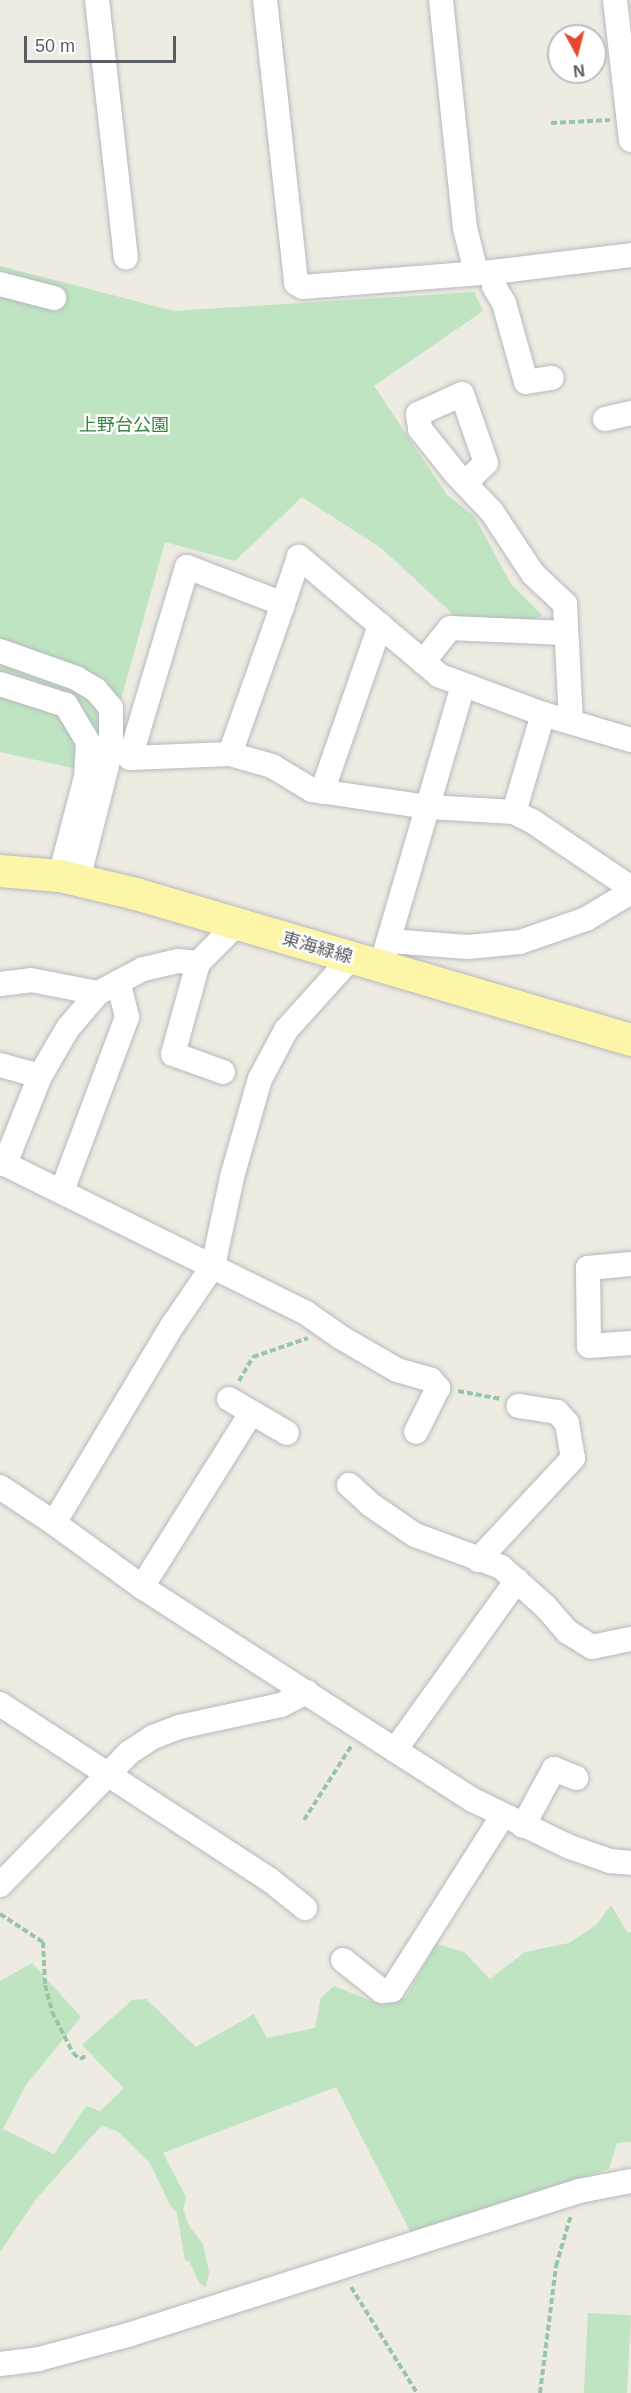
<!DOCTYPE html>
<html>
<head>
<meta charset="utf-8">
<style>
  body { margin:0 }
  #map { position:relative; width:631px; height:2393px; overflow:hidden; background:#edebe2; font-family:Arial,"Noto Sans JP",sans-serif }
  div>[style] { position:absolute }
  .green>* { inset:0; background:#bfe4c1; transform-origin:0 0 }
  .path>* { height:4px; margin-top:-2px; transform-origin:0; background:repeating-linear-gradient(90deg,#98c5a8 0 6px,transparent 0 9px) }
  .roads { filter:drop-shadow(0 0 2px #b7b9be) drop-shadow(0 0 2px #b7b9be) }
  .minor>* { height:24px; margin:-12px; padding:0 12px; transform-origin:12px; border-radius:12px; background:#fff }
  .major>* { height:32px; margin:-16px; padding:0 16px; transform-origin:16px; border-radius:16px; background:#fdf5a7 }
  span { translate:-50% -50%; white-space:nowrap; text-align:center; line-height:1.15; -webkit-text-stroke:5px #fff; paint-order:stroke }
  .park-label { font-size:18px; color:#37853f }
  .street-label { font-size:18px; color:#5a5d63 }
  .north { position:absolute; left:547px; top:24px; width:60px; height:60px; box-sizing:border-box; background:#fff; border:2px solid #bdbec1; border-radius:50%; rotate:173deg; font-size:16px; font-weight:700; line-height:24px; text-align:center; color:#5a5d63 }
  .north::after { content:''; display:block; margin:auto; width:21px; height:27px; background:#e6492f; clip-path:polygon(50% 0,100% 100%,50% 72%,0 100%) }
  .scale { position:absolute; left:24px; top:36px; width:152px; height:27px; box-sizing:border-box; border:3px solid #5a5d63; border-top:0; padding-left:8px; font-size:18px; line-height:21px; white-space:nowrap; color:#5a5d63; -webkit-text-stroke:4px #fff; paint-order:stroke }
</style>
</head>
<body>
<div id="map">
  <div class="green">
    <div style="clip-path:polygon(0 266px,174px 311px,474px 292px,483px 311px,374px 386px,447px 495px,474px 516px,511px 584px,542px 615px,533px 620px,456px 617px,381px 548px,302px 497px,235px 561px,165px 542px,114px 724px,77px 769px,0 752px)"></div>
    <div style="clip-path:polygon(611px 1905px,627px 1932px,631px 1932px,631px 2142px,617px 2143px,609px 2169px,411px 2233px,336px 2087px,163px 2153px,186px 2197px,183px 2209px,189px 2226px,203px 2244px,209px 2272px,206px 2287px,200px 2284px,189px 2261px,185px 2260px,177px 2213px,171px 2207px,150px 2163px,118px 2132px,102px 2125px,37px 2198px,0 2252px,0 1981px,32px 1963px,81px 2017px,26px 2085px,3px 2129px,54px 2154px,86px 2106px,100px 2111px,124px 2088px,82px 2045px,132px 2000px,146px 1999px,196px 2047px,254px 2014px,267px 2038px,315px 2028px,321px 1998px,334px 1986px,381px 2005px,406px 1997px,436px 1944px,464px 1952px,490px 1979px,525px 1952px,569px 1943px,596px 1925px)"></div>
    <div style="left:588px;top:2313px;width:43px;height:80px;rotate:3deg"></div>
  </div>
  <div class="path">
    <div style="left:551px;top:123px;width:59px;rotate:-2.9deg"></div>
    <div style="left:239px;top:1381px;width:28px;rotate:-60deg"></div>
    <div style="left:253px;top:1357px;width:58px;rotate:-19.1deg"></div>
    <div style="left:458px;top:1391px;width:44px;rotate:10.5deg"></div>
    <div style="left:304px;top:1820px;width:89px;rotate:-57.4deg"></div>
    <div style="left:0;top:1914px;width:51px;rotate:33.1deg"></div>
    <div style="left:43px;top:1942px;width:43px;rotate:87.3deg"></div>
    <div style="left:45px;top:1985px;width:28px;rotate:75deg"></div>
    <div style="left:52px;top:2012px;width:46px;rotate:62.9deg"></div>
    <div style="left:73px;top:2053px;width:9px;rotate:41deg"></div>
    <div style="left:80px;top:2059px;width:7px;rotate:-27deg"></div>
    <div style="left:351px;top:2287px;width:125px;rotate:58.1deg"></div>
    <div style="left:540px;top:2393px;width:128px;rotate:-82.8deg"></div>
    <div style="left:556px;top:2266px;width:53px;rotate:-73.6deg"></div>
  </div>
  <div class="roads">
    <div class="minor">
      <div style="left:97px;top:0;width:259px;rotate:83.6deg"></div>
      <div style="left:265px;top:0;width:285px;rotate:83.7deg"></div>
      <div style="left:296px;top:283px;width:8px;rotate:30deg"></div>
      <div style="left:303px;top:287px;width:191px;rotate:-4.5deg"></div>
      <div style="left:493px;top:272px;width:139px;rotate:-7deg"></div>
      <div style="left:441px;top:0;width:229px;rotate:84deg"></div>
      <div style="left:465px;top:228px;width:45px;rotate:76deg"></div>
      <div style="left:615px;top:0;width:141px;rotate:83.5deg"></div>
      <div style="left:493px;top:272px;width:14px;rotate:86deg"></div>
      <div style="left:494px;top:286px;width:20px;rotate:60deg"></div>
      <div style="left:504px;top:303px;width:82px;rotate:74.4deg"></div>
      <div style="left:526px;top:382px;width:26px;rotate:-9deg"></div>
      <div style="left:0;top:284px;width:56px;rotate:14.5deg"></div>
      <div style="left:605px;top:419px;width:27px;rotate:-13deg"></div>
      <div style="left:465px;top:483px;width:29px;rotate:-44deg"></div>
      <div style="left:486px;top:463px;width:73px;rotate:-109.2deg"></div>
      <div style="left:462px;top:394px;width:48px;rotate:155.6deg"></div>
      <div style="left:418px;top:414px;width:15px;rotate:82deg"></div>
      <div style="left:420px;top:429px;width:58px;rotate:51.3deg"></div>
      <div style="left:456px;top:474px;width:52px;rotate:46.5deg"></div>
      <div style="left:492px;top:512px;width:74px;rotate:56.5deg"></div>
      <div style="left:533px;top:574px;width:44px;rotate:43.2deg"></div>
      <div style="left:565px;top:604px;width:118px;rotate:87.1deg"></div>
      <div style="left:0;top:651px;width:81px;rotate:19.6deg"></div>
      <div style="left:76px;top:678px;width:23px;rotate:31deg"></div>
      <div style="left:96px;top:690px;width:23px;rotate:50deg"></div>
      <div style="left:111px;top:708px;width:42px;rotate:90deg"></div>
      <div style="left:111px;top:750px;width:133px;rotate:104.3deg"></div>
      <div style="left:423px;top:662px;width:43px;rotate:-51.5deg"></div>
      <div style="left:450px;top:628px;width:116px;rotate:2.5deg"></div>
      <div style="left:0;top:684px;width:69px;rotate:17.7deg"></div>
      <div style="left:66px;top:705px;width:43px;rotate:59.3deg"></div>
      <div style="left:88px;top:742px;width:35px;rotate:93deg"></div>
      <div style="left:86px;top:777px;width:102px;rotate:104.7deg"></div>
      <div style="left:631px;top:740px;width:92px;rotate:-163.5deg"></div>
      <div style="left:543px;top:714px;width:110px;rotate:-159.7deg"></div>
      <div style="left:440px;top:676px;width:185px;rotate:-139.8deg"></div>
      <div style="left:299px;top:557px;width:50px;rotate:108.8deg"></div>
      <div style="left:283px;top:604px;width:103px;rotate:-158.9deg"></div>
      <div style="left:187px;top:567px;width:199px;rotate:106.6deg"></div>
      <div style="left:130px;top:758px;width:100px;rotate:-2.3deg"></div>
      <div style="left:230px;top:754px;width:44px;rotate:15.9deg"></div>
      <div style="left:272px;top:766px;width:47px;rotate:31deg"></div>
      <div style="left:312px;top:790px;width:118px;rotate:8.3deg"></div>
      <div style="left:429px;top:807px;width:85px;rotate:3.4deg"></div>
      <div style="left:514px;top:812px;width:20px;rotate:27deg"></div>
      <div style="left:532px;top:821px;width:120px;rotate:34.1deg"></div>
      <div style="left:230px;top:754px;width:159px;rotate:-70.5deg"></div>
      <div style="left:322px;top:792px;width:177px;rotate:-70.8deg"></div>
      <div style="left:514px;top:812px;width:102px;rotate:-73.5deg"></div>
      <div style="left:390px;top:941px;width:78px;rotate:4.4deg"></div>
      <div style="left:468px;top:947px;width:52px;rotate:-5.5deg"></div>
      <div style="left:520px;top:942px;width:70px;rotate:-19.2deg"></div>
      <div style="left:586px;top:919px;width:52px;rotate:-31deg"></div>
      <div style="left:198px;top:963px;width:20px;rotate:-174deg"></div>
      <div style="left:178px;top:961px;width:36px;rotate:167deg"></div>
      <div style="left:143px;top:969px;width:51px;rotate:151.9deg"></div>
      <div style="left:98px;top:993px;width:46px;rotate:130.6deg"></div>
      <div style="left:68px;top:1028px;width:56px;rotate:120.3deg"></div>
      <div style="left:40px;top:1076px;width:95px;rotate:111.7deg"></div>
      <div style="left:5px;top:1164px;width:336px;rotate:26.3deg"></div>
      <div style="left:306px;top:1313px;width:44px;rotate:34.8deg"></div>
      <div style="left:342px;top:1338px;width:64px;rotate:30.2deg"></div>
      <div style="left:397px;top:1370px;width:35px;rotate:16deg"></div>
      <div style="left:431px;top:1380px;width:11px;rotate:49deg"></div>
      <div style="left:438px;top:1388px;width:49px;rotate:116.6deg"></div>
      <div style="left:381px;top:966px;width:292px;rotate:-73.7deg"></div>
      <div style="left:0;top:984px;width:31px;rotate:-7deg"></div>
      <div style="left:31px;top:980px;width:68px;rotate:11deg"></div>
      <div style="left:0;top:1065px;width:41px;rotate:15.4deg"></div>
      <div style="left:223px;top:1072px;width:53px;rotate:-160.2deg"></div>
      <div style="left:173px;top:1054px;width:94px;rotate:-74.6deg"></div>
      <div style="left:198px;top:963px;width:55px;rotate:-45deg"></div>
      <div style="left:62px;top:1191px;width:186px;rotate:-69.5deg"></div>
      <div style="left:127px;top:1017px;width:36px;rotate:-104deg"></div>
      <div style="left:631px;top:1264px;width:43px;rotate:174.7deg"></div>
      <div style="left:588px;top:1268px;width:78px;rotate:89.3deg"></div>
      <div style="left:589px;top:1346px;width:42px;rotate:-4.1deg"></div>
      <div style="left:229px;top:1399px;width:67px;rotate:30.4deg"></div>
      <div style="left:349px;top:1485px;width:30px;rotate:42deg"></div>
      <div style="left:371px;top:1505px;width:53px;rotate:34.3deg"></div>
      <div style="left:415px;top:1535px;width:92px;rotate:20.4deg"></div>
      <div style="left:501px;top:1567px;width:59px;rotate:41.6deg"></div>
      <div style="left:545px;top:1606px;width:35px;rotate:49deg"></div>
      <div style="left:568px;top:1632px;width:28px;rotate:32deg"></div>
      <div style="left:592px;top:1647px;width:40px;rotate:-12deg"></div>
      <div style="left:0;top:1487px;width:65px;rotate:33.7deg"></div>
      <div style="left:54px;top:1523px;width:109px;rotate:36deg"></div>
      <div style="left:142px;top:1587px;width:394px;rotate:32.8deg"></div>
      <div style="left:473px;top:1800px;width:108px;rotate:25.9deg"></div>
      <div style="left:570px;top:1847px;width:42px;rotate:19.3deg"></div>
      <div style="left:610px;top:1861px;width:21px;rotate:5deg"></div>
      <div style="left:54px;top:1523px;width:230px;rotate:-59.1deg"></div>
      <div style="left:172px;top:1326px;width:73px;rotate:-55.7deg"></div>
      <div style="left:213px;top:1266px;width:91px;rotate:-77.9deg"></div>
      <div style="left:232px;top:1177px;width:102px;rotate:-74.1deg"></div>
      <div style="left:260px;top:1079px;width:55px;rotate:-62deg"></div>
      <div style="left:286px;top:1030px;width:97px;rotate:-47.9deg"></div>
      <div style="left:478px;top:1560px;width:139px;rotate:-47deg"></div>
      <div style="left:573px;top:1458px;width:36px;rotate:-100deg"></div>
      <div style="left:567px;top:1423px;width:15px;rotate:-132deg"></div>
      <div style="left:557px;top:1412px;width:39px;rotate:-171deg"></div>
      <div style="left:142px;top:1587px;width:205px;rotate:-57.9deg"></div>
      <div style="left:0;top:1704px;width:322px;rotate:33.1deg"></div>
      <div style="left:270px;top:1880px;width:45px;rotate:38.7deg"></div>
      <div style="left:395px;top:1750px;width:209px;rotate:-54.3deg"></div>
      <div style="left:523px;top:1826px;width:65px;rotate:-61.5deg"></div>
      <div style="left:554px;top:1769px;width:24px;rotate:22deg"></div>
      <div style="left:0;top:1885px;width:186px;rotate:-45.7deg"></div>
      <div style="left:130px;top:1752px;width:27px;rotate:-33deg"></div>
      <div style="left:153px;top:1737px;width:28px;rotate:-21deg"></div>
      <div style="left:179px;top:1727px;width:104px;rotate:-12.2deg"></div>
      <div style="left:281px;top:1705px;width:29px;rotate:-27deg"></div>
      <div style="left:343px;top:1960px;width:50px;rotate:38.5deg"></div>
      <div style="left:382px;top:1991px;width:10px;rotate:-6deg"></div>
      <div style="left:392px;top:1990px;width:207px;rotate:-57.6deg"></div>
      <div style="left:0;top:2364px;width:39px;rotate:-7deg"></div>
      <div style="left:39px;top:2359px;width:92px;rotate:-15.1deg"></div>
      <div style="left:128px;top:2335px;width:473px;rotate:-17.7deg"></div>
      <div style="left:579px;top:2191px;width:53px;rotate:-10.9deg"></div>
    </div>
    <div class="major">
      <div style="left:0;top:871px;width:60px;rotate:4.8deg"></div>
      <div style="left:60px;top:876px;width:78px;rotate:13.3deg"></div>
      <div style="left:136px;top:894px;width:516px;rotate:16.43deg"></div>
    </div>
  </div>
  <div class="park-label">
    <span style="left:124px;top:425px">上野台公園</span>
  </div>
  <div class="street-label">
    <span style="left:317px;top:948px;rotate:16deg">東海緑線</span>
  </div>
  <div class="north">N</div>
  <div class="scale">50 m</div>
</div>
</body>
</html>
